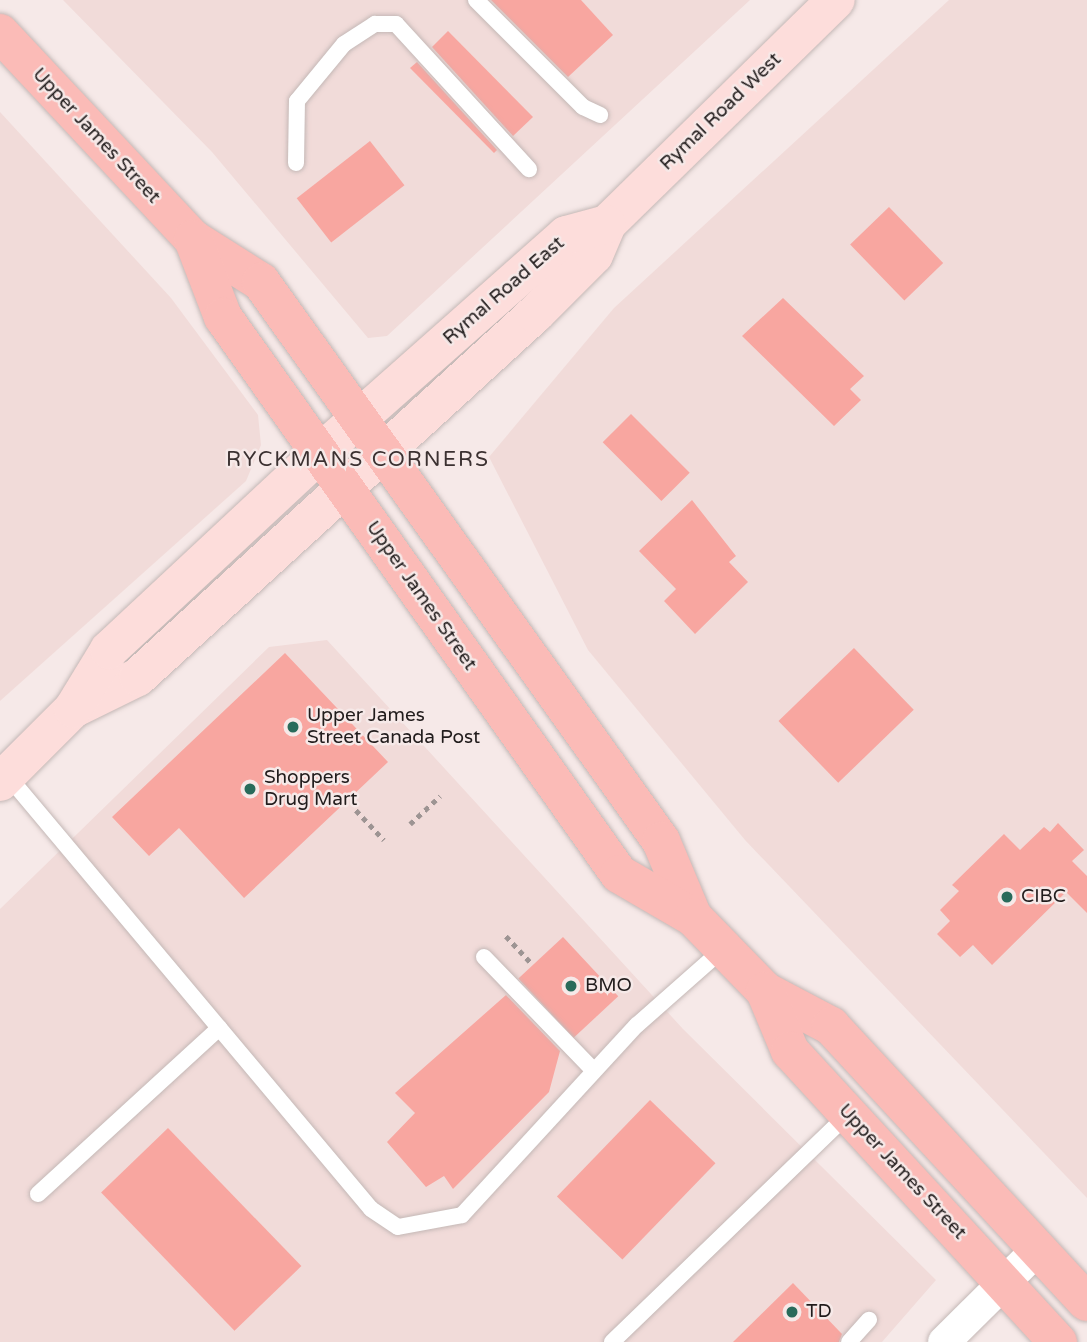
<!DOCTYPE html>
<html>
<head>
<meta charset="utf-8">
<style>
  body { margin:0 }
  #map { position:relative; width:1087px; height:1342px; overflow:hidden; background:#f6e9e8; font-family:"Varela Round",sans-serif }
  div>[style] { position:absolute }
  .built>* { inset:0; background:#f1dbd9 }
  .building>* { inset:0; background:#f8a6a0; transform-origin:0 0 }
  .path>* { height:4.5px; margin-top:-2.25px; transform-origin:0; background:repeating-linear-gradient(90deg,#9d9493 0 5px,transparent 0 10px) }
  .roads { filter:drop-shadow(0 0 2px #c4b8b6) drop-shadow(0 0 2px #c4b8b6) }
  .lane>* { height:16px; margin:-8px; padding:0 8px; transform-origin:8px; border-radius:8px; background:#fff }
  .street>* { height:32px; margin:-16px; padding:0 16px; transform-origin:16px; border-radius:16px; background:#fff }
  .secondary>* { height:38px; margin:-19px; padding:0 19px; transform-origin:19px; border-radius:19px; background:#fddddb }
  .primary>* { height:38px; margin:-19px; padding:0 19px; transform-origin:19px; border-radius:19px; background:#fbbbb7 }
  .dots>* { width:19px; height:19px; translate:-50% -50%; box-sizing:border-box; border:4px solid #f6e9e8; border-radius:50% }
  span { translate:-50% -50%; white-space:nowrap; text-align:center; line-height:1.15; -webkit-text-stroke:5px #f6e9e8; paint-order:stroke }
  .street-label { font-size:19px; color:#211c1c }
  .poi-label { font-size:19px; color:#211c1c }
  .left { translate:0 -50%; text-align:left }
  .neighbourhood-label { font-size:21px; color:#3b3131; letter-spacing:2px }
</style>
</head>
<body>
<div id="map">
  <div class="built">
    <div style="clip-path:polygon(63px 0,750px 0,387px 336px,368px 338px,212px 152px)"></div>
    <div style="clip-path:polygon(949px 0,1087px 0,1087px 1198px,745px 840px,588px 650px,489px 457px,614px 308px)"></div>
    <div style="clip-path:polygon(0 112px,171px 298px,258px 415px,261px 445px,246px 481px,0 701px)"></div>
    <div style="clip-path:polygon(327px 640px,683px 1029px,936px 1280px,882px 1342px,0 1342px,0 909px,269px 647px)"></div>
  </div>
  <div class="building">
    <div style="clip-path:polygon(491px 0,581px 0,613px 35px,568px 77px)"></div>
    <div style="clip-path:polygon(448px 31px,533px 117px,513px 136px,432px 47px)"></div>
    <div style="clip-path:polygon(417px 62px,497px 150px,494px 153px,410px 68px)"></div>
    <div style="left:370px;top:141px;width:56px;height:93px;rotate:52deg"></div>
    <div style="left:889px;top:207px;width:78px;height:54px;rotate:46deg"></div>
    <div style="clip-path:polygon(783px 298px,864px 376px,850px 389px,861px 400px,834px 426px,742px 336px)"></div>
    <div style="left:631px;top:414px;width:83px;height:40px;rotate:45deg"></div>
    <div style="clip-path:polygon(692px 500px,736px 556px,729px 562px,748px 582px,695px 634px,664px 601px,676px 589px,639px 551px)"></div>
    <div style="left:854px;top:648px;width:86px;height:105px;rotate:46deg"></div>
    <div style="clip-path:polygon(285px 653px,388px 762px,244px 898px,179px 828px,149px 856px,112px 817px)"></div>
    <div style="clip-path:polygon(1058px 823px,1084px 850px,1072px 861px,1087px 876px,1087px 913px,1066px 892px,992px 965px,973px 945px,960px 957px,937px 934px,950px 921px,940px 910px,959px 891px,952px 885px,1004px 834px,1020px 850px,1044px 827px,1050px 832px)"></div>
    <div style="left:563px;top:937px;width:81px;height:61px;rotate:47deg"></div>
    <div style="clip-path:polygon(506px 995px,560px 1051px,549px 1092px,453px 1189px,444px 1176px,426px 1187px,387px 1142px,415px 1113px,395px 1093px)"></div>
    <div style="left:650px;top:1100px;width:91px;height:134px;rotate:44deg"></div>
    <div style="left:168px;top:1128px;width:192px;height:93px;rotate:46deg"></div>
    <div style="clip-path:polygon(793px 1283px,842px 1334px,839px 1342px,733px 1342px)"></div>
  </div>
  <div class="path">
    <div style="left:356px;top:810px;width:41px;rotate:47deg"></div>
    <div style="left:410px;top:824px;width:41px;rotate:-43deg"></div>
    <div style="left:506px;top:936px;width:37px;rotate:47deg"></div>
  </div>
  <div class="roads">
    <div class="lane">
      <div style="left:476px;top:0;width:151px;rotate:45deg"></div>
      <div style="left:583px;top:107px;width:19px;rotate:25deg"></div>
      <div style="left:296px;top:163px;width:62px;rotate:-89.1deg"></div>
      <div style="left:297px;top:101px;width:74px;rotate:-50.5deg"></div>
      <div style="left:344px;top:44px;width:37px;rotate:-33deg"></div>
      <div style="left:375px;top:24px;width:21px"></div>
      <div style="left:396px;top:24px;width:197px;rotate:47.5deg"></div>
      <div style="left:7px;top:775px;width:566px;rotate:50.01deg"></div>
      <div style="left:371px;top:1209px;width:32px;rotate:34deg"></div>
      <div style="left:398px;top:1227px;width:65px;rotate:-10.6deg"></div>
      <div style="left:462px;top:1215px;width:258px;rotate:-47.4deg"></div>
      <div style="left:637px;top:1025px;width:116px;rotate:-41.5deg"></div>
      <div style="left:484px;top:957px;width:158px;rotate:46deg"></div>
      <div style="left:38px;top:1194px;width:246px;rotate:-42.5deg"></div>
      <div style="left:612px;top:1342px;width:328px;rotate:-44deg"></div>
      <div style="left:849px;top:1342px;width:30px;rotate:-48deg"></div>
    </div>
    <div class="street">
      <div style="left:944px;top:1342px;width:134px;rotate:-44.7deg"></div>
    </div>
    <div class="secondary">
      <div style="left:73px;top:709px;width:72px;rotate:-26.2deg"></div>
      <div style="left:138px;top:677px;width:538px;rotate:-42.44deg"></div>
      <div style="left:535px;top:314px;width:83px;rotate:-45deg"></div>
      <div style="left:594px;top:255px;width:34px;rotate:-67deg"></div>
      <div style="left:607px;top:224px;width:320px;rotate:-44.4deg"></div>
      <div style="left:0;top:782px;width:103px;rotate:-45deg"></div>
      <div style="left:73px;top:709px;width:69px;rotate:-58.6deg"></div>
      <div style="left:109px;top:650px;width:290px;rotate:-43deg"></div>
      <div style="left:321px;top:452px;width:327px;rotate:-41.5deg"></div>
      <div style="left:566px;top:235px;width:42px;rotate:-15deg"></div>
    </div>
    <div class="primary">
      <div style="left:0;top:33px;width:282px;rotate:46.9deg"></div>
      <div style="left:193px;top:239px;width:80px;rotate:32.3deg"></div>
      <div style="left:261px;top:282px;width:687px;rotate:54.41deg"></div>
      <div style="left:661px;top:841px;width:82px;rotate:67.2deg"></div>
      <div style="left:193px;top:239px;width:84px;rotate:69deg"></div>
      <div style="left:223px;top:317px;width:683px;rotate:54.59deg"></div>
      <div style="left:619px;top:874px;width:86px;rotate:30.2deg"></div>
      <div style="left:693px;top:917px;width:103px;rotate:45.8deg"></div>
      <div style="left:765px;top:991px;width:75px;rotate:27.9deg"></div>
      <div style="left:831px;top:1026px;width:376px;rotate:47.2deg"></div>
      <div style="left:765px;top:991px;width:65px;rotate:67.4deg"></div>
      <div style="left:790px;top:1051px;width:396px;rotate:47.4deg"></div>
    </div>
  </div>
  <div class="dots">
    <div style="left:293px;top:727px;background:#296b5b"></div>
    <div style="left:250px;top:789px;background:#296b5b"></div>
    <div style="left:1007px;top:897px;background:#296b5b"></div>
    <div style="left:571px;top:986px;background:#296b5b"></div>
    <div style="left:792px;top:1312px;background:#296b5b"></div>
  </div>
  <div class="street-label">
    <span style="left:721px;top:112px;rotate:-44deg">Rymal Road West</span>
    <span style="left:96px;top:136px;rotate:47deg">Upper James Street</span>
    <span style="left:504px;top:291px;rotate:-41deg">Rymal Road East</span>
    <span style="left:421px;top:596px;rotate:55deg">Upper James Street</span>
    <span style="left:902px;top:1172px;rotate:47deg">Upper James Street</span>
  </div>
  <div class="poi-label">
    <span class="left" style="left:307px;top:727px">Upper James<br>Street Canada Post</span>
    <span class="left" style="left:264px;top:789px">Shoppers<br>Drug Mart</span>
    <span class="left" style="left:1021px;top:897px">CIBC</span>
    <span class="left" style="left:585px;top:986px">BMO</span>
    <span class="left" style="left:806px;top:1312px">TD</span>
  </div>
  <div class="neighbourhood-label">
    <span style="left:358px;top:460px">RYCKMANS CORNERS</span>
  </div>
</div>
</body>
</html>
